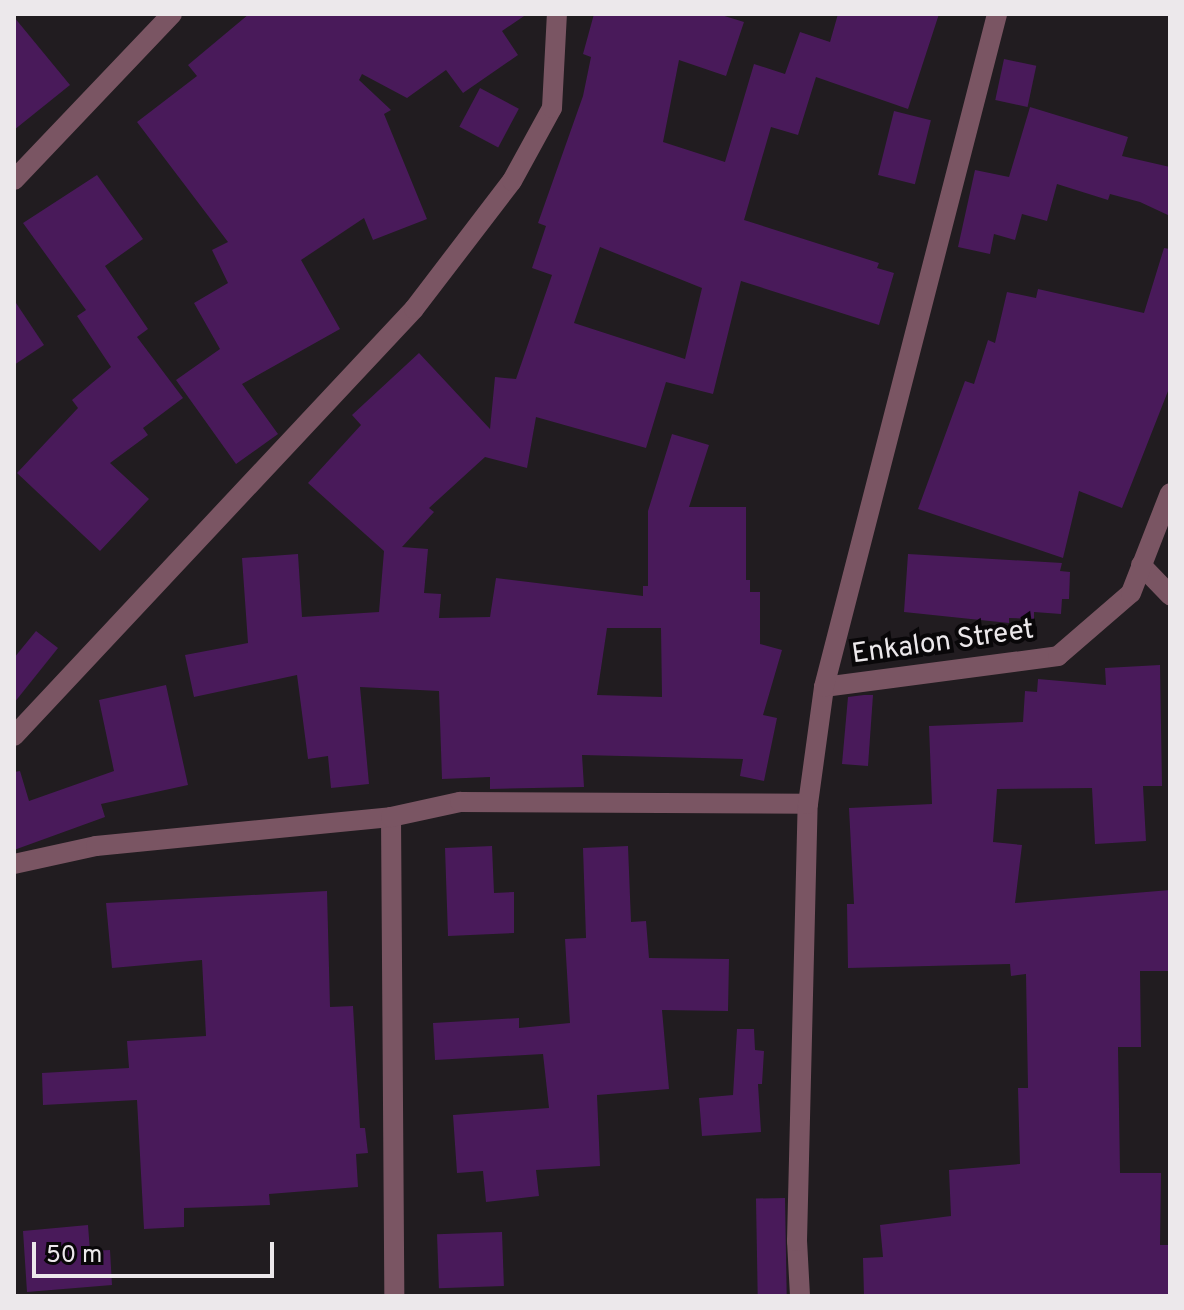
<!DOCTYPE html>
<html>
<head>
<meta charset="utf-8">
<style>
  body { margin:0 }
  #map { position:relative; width:1184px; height:1310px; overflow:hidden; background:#211c20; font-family:Overpass,sans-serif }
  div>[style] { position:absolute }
  .building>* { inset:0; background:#491a5a; transform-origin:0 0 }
  .street>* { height:20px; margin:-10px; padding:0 10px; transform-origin:10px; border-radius:10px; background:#7a5563 }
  span { translate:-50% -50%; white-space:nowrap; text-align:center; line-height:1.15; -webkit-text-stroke:8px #090709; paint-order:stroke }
  .street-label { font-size:28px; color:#ece8eb }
  .frame { position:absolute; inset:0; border:16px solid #ece8eb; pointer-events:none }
  .scale { position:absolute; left:32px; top:1242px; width:242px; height:36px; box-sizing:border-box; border:4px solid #ece8eb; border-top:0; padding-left:10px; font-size:24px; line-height:28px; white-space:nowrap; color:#ece8eb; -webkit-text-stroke:6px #090709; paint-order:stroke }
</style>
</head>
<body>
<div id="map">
  <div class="building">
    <div style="clip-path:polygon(249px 14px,527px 14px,502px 31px,518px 55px,463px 93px,446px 70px,407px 98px,362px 74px,359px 80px,391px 110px,384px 114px,427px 219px,373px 240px,364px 218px,301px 260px,340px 329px,242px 384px,278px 434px,236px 464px,176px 380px,220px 349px,194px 303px,228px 283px,212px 250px,228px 242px,137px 122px,197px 76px,188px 65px)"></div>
    <div style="clip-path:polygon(evenodd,594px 14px,718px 14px,744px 22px,726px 76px,679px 60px,663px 142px,725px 162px,754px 64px,785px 74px,800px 32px,830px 42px,838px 14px,939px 14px,908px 109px,816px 77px,798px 135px,771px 127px,744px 220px,879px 263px,877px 268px,894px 273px,879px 325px,741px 281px,713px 394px,666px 382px,646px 448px,536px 417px,527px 468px,485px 457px,429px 508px,434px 512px,402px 547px,428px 549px,424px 593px,441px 594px,439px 618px,490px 617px,496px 578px,643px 596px,643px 586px,648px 586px,648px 511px,672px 434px,709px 445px,689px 507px,746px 507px,746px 580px,750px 580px,750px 592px,760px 592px,760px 644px,782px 650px,763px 715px,777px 718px,764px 781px,740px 776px,743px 759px,582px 755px,584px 787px,490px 789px,490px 777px,442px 779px,439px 691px,360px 687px,369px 784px,331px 788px,328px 756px,308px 759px,297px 675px,194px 697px,185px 655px,248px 643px,242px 558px,298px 554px,302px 617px,379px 612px,384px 551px,308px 483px,361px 425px,352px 415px,419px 353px,490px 429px,495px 377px,516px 379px,552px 275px,532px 268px,546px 226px,538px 223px,583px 96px,591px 57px,583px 54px,594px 14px,600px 247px,702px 288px,685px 359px,574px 323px,600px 247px,594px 14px,607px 628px,661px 628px,662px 697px,597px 695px,607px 628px)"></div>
    <div style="clip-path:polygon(14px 17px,70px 85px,14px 130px)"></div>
    <div style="left:1004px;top:59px;width:33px;height:42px;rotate:12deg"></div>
    <div style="left:480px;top:88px;width:44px;height:44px;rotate:28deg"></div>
    <div style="clip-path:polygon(1030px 107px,1128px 137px,1122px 156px,1170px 167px,1170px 216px,1140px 202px,1110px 194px,1108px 200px,1057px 184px,1047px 221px,1022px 214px,1015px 240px,994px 234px,990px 254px,958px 247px,975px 170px,1009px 177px)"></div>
    <div style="left:894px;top:111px;width:38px;height:66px;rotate:14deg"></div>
    <div style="clip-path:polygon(97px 175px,143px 239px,105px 266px,148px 329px,137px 337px,183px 398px,143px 428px,148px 435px,110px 463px,149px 499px,100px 551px,17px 473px,78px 408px,72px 400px,111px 367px,77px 316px,86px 310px,23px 223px)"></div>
    <div style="clip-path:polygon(1164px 248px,1170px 249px,1170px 386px,1122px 508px,1079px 491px,1063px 558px,918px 509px,965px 381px,974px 384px,988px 340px,995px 343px,1007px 292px,1036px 298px,1038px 289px,1144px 313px)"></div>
    <div style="clip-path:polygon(14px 300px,44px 345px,14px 365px)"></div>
    <div style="clip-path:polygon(908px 554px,1062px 563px,1060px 571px,1070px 572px,1069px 599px,1062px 599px,1061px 614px,1034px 612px,1034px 619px,1009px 618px,1009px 623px,904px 612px)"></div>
    <div style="clip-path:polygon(36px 631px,58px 648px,14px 703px,14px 658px)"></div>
    <div style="clip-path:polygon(1160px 665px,1162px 786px,1143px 786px,1146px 841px,1095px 844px,1092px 788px,997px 789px,993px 842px,1022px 845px,1015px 903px,1170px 890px,1170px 971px,1140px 971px,1141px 1047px,1118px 1047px,1120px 1173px,1161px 1173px,1160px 1245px,1170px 1245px,1170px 1296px,864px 1296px,863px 1258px,883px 1257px,880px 1225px,951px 1216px,949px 1170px,1020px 1164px,1018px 1088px,1028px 1088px,1026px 974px,1011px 976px,1010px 964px,848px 968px,847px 904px,854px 904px,849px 808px,932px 804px,929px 726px,1023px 722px,1025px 691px,1037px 692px,1038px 679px,1106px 685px,1105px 668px)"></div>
    <div style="clip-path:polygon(166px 685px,188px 785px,101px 804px,105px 817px,14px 850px,14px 772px,20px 771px,29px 801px,114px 771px,99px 700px)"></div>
    <div style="clip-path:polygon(864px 695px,873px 695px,868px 766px,842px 764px,848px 697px)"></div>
    <div style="clip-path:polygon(492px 846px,494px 893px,514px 892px,514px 933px,448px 936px,445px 848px)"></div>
    <div style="clip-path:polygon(628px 846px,631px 922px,646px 921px,649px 958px,729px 959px,728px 1011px,662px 1010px,669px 1089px,597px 1095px,600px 1166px,536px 1170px,539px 1196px,486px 1202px,483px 1171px,457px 1173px,453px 1115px,549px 1108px,543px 1054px,435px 1060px,433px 1023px,519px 1018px,519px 1028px,570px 1023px,565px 939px,586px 938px,583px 848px)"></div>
    <div style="clip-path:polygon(327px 891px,330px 1007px,353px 1006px,360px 1128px,365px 1128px,368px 1153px,356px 1154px,358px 1187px,269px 1194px,270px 1205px,184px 1208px,184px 1227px,144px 1229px,137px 1100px,43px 1105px,42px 1073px,129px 1068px,127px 1041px,206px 1036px,202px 960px,112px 968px,106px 903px)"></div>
    <div style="clip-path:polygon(737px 1029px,754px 1029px,755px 1050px,764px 1051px,762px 1084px,758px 1084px,761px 1132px,702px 1136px,699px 1098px,733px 1095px)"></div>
    <div style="left:785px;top:1198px;width:98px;height:29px;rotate:89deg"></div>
    <div style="clip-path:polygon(88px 1225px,90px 1251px,110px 1250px,112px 1285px,27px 1292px,23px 1231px)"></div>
    <div style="left:502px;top:1232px;width:54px;height:65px;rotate:88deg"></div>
  </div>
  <div class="street">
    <div style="left:14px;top:180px;width:229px;rotate:-46.4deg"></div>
    <div style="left:1141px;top:565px;width:42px;rotate:46deg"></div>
    <div style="left:824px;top:687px;width:236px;rotate:-7.5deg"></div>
    <div style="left:1058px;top:656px;width:96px;rotate:-40.8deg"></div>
    <div style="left:1131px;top:593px;width:107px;rotate:-68.7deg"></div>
    <div style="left:14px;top:736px;width:585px;rotate:-46.87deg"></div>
    <div style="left:414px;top:309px;width:161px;rotate:-52.6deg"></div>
    <div style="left:512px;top:181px;width:83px;rotate:-61.3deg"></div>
    <div style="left:552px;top:108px;width:94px;rotate:-87deg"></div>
    <div style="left:391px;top:817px;width:479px;rotate:89.6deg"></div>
    <div style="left:14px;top:864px;width:84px;rotate:-12.4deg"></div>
    <div style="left:96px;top:846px;width:296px;rotate:-5.6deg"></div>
    <div style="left:391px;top:817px;width:71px;rotate:-12.3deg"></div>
    <div style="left:460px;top:802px;width:348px;rotate:0.3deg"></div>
    <div style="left:800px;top:1296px;width:55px;rotate:-93.1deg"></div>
    <div style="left:797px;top:1241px;width:437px;rotate:-88.6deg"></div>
    <div style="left:808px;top:804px;width:118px;rotate:-82.2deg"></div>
    <div style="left:824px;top:687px;width:695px;rotate:-75.58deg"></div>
  </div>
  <div class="street-label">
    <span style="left:943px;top:643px;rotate:-8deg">Enkalon Street</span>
  </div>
  <div class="frame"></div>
  <div class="scale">50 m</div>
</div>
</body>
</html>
